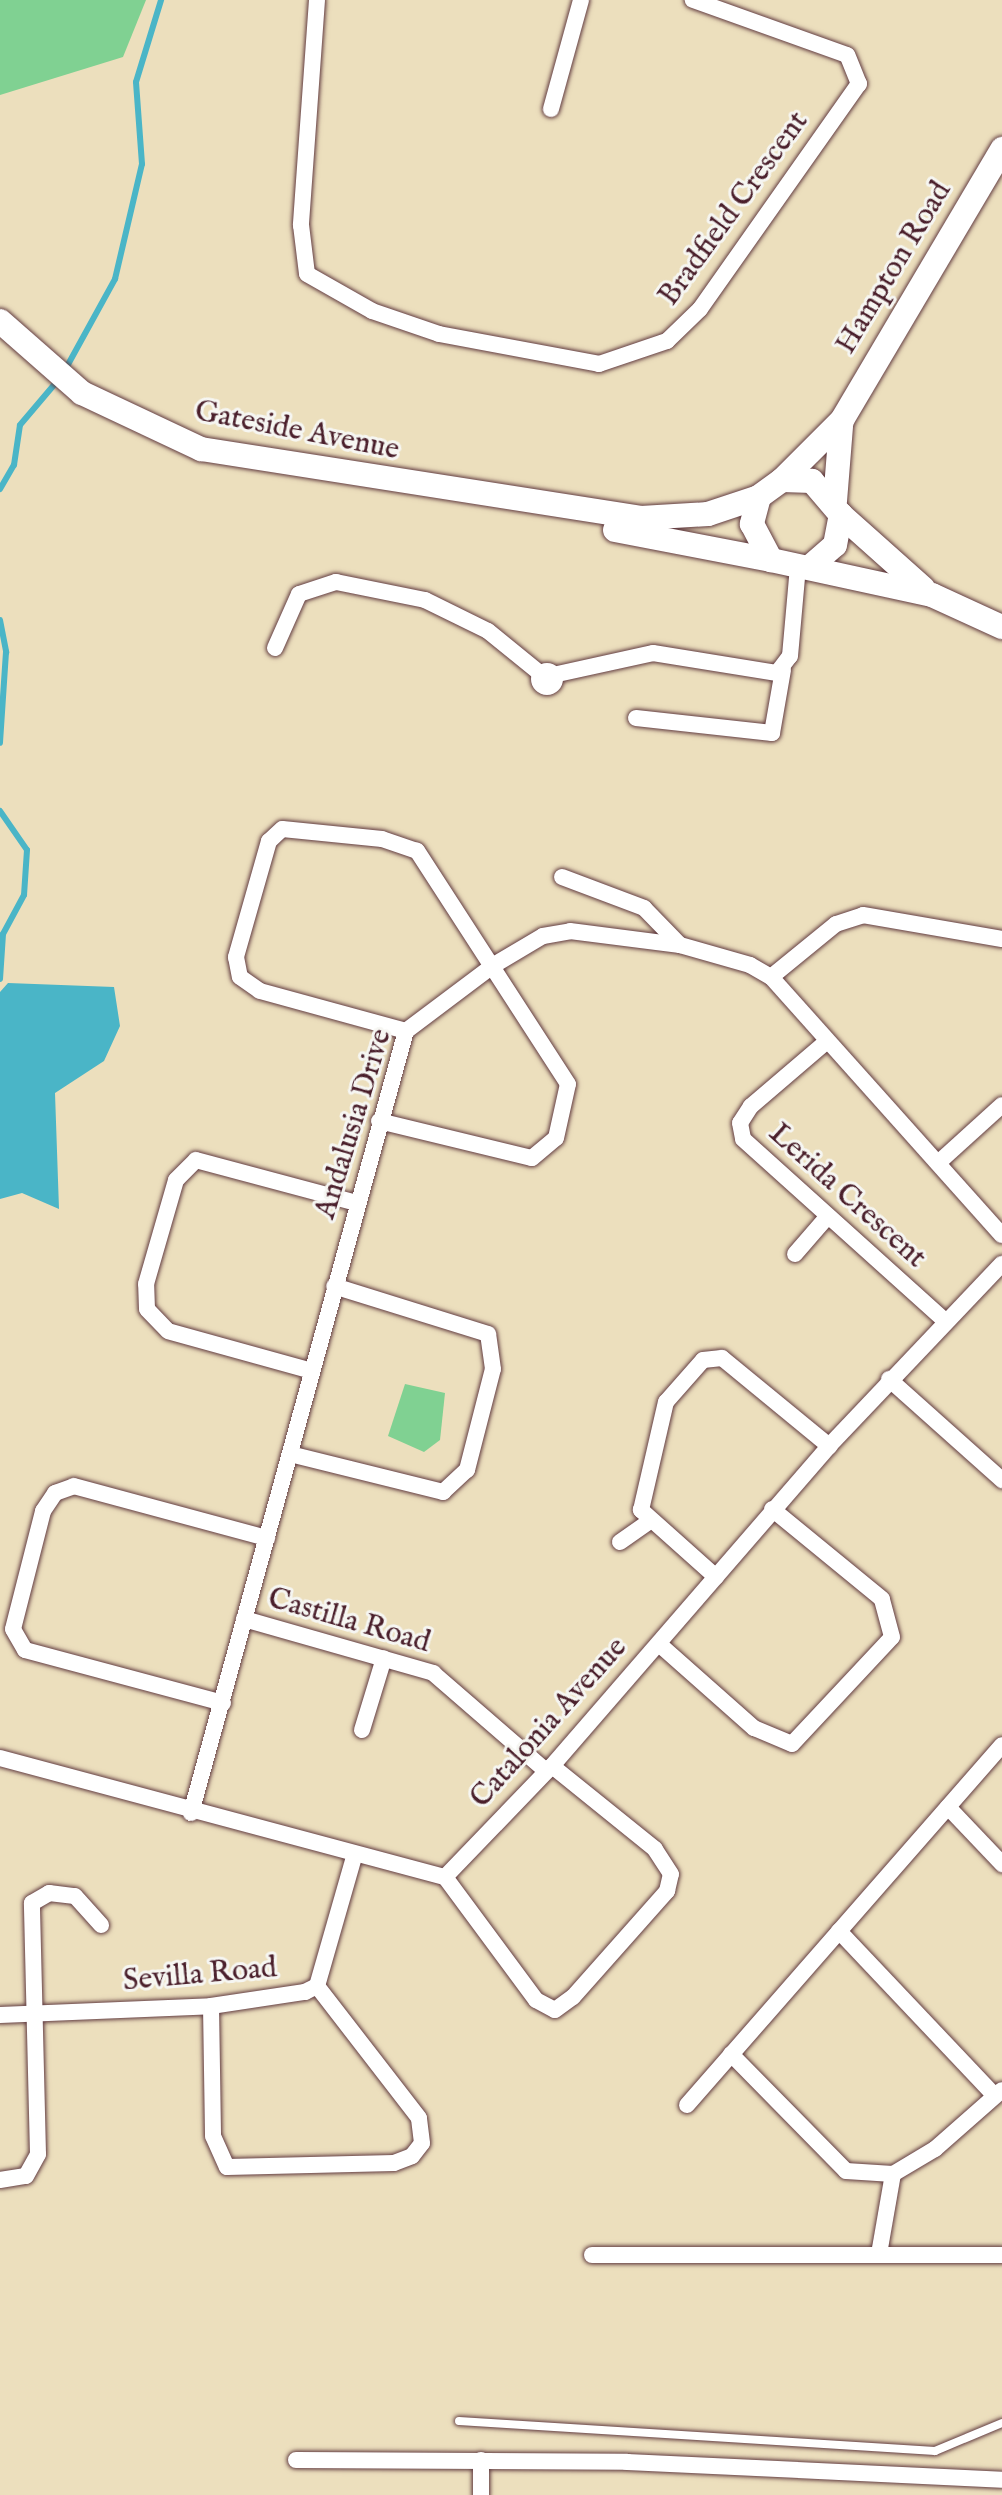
<!DOCTYPE html>
<html>
<head>
<meta charset="utf-8">
<style>
  body { margin:0 }
  #map { position:relative; width:1002px; height:2495px; overflow:hidden; background:#ecdfbd; font-family:"IM FELL English",serif }
  div>[style] { position:absolute }
  .green>* { inset:0; background:#80d192 }
  .water>* { inset:0; background:#4ab5c7 }
  .stream>* { height:6px; margin:-3px; padding:0 3px; transform-origin:3px; border-radius:3px; background:#4ab5c7 }
  .roads { filter:drop-shadow(0 0 2px #623c41) drop-shadow(0 0 2px #623c41) }
  .lane>* { height:8px; margin:-4px; padding:0 4px; transform-origin:4px; border-radius:4px; background:#fff }
  .street>* { height:16px; margin:-8px; padding:0 8px; transform-origin:8px; border-radius:8px; background:#fff }
  .street>.ring { margin:-8px; padding:0; box-sizing:content-box; background:none; border:16px solid #fff; border-radius:50% }
  .secondary>* { height:24px; margin:-12px; padding:0 12px; transform-origin:12px; border-radius:12px; background:#fff }
  span { translate:-50% -50%; white-space:nowrap; text-align:center; line-height:1.15; -webkit-text-stroke:6px #f6f6f2; paint-order:stroke }
  .street-label { font-size:30px; color:#4a1f2b }
</style>
</head>
<body>
<div id="map">
  <div class="green">
    <div style="clip-path:polygon(0 0,146px 0,123px 57px,0 95px)"></div>
    <div style="clip-path:polygon(405px 1384px,445px 1393px,440px 1440px,424px 1452px,388px 1436px)"></div>
  </div>
  <div class="water">
    <div style="clip-path:polygon(8px 983px,114px 987px,120px 1026px,104px 1061px,55px 1093px,59px 1209px,22px 1193px,0 1199px,0 992px)"></div>
  </div>
  <div class="stream">
    <div style="left:65px;top:370px;width:104px;rotate:-61.2deg"></div>
    <div style="left:115px;top:279px;width:118px;rotate:-76.8deg"></div>
    <div style="left:142px;top:164px;width:82px;rotate:-94.2deg"></div>
    <div style="left:136px;top:82px;width:86px;rotate:-73deg"></div>
    <div style="left:0;top:489px;width:28px;rotate:-60deg"></div>
    <div style="left:14px;top:465px;width:40px;rotate:-81.5deg"></div>
    <div style="left:20px;top:425px;width:60px;rotate:-49.7deg"></div>
    <div style="left:0;top:620px;width:33px;rotate:79deg"></div>
    <div style="left:6px;top:652px;width:91px;rotate:93.8deg"></div>
    <div style="left:0;top:811px;width:47px;rotate:55.3deg"></div>
    <div style="left:27px;top:850px;width:45px;rotate:93.8deg"></div>
    <div style="left:24px;top:895px;width:44px;rotate:118.3deg"></div>
    <div style="left:3px;top:934px;width:45px;rotate:93.8deg"></div>
  </div>
  <div class="roads">
    <div class="lane">
      <div style="left:459px;top:2421px;width:477px;rotate:3.6deg"></div>
      <div style="left:935px;top:2451px;width:73px;rotate:-22.7deg"></div>
    </div>
    <div class="street">
      <div style="left:317px;top:0;width:226px;rotate:94.1deg"></div>
      <div style="left:301px;top:225px;width:49px;rotate:83deg"></div>
      <div style="left:307px;top:274px;width:75px;rotate:29.6deg"></div>
      <div style="left:372px;top:311px;width:71px;rotate:18.9deg"></div>
      <div style="left:439px;top:334px;width:163px;rotate:10.6deg"></div>
      <div style="left:599px;top:364px;width:72px;rotate:-18.7deg"></div>
      <div style="left:667px;top:341px;width:46px;rotate:-44.1deg"></div>
      <div style="left:700px;top:309px;width:276px;rotate:-54.8deg"></div>
      <div style="left:859px;top:84px;width:31px;rotate:-112deg"></div>
      <div style="left:847px;top:55px;width:164px;rotate:-160.3deg"></div>
      <div style="left:551px;top:109px;width:113px;rotate:-74.6deg"></div>
      <div style="left:275px;top:648px;width:59px;rotate:-66deg"></div>
      <div style="left:299px;top:594px;width:39px;rotate:-18deg"></div>
      <div style="left:336px;top:582px;width:91px;rotate:11.4deg"></div>
      <div style="left:425px;top:600px;width:70px;rotate:26.2deg"></div>
      <div style="left:488px;top:631px;width:68px;rotate:39.1deg"></div>
      <div class="ring" style="left:539px;top:671px;width:0;height:0"></div>
      <div style="left:553px;top:675px;width:102px;rotate:-12.4deg"></div>
      <div style="left:653px;top:653px;width:126px;rotate:9.2deg"></div>
      <div style="left:777px;top:673px;width:21px;rotate:-53deg"></div>
      <div style="left:790px;top:656px;width:89px;rotate:-84.9deg"></div>
      <div style="left:636px;top:718px;width:137px;rotate:6.3deg"></div>
      <div style="left:772px;top:733px;width:64px;rotate:-80.1deg"></div>
      <div style="left:562px;top:877px;width:88px;rotate:20.7deg"></div>
      <div style="left:644px;top:908px;width:52px;rotate:45.8deg"></div>
      <div style="left:771px;top:977px;width:84px;rotate:-39.2deg"></div>
      <div style="left:836px;top:924px;width:28px;rotate:-18deg"></div>
      <div style="left:863px;top:915px;width:141px;rotate:9.8deg"></div>
      <div style="left:826px;top:1042px;width:99px;rotate:139.5deg"></div>
      <div style="left:751px;top:1106px;width:20px;rotate:123deg"></div>
      <div style="left:740px;top:1123px;width:16px;rotate:79deg"></div>
      <div style="left:743px;top:1139px;width:270px;rotate:42deg"></div>
      <div style="left:379px;top:1121px;width:157px;rotate:13.6deg"></div>
      <div style="left:532px;top:1158px;width:31px;rotate:-40deg"></div>
      <div style="left:556px;top:1138px;width:55px;rotate:-77.5deg"></div>
      <div style="left:568px;top:1084px;width:278px;rotate:-122.9deg"></div>
      <div style="left:417px;top:851px;width:37px;rotate:-161deg"></div>
      <div style="left:382px;top:839px;width:100px;rotate:-174.3deg"></div>
      <div style="left:282px;top:829px;width:18px;rotate:137deg"></div>
      <div style="left:269px;top:841px;width:121px;rotate:105.9deg"></div>
      <div style="left:236px;top:957px;width:20px;rotate:79deg"></div>
      <div style="left:240px;top:977px;width:24px;rotate:35deg"></div>
      <div style="left:260px;top:991px;width:151px;rotate:15.3deg"></div>
      <div style="left:938px;top:1163px;width:86px;rotate:-42.2deg"></div>
      <div style="left:795px;top:1254px;width:49px;rotate:-49.1deg"></div>
      <div style="left:312px;top:1371px;width:149px;rotate:-164.5deg"></div>
      <div style="left:168px;top:1331px;width:30px;rotate:-134deg"></div>
      <div style="left:147px;top:1309px;width:25px;rotate:-92deg"></div>
      <div style="left:146px;top:1284px;width:108px;rotate:-73.9deg"></div>
      <div style="left:176px;top:1180px;width:28px;rotate:-45deg"></div>
      <div style="left:196px;top:1160px;width:167px;rotate:15deg"></div>
      <div style="left:889px;top:1379px;width:152px;rotate:41.8deg"></div>
      <div style="left:290px;top:1454px;width:158px;rotate:13.9deg"></div>
      <div style="left:443px;top:1492px;width:33px;rotate:-43deg"></div>
      <div style="left:467px;top:1470px;width:104px;rotate:-75.6deg"></div>
      <div style="left:493px;top:1369px;width:35px;rotate:-98deg"></div>
      <div style="left:488px;top:1334px;width:161px;rotate:-162.7deg"></div>
      <div style="left:620px;top:1542px;width:37px;rotate:-35deg"></div>
      <div style="left:716px;top:1577px;width:101px;rotate:-138.2deg"></div>
      <div style="left:641px;top:1510px;width:111px;rotate:-77deg"></div>
      <div style="left:666px;top:1402px;width:56px;rotate:-48.6deg"></div>
      <div style="left:703px;top:1360px;width:19px;rotate:-6deg"></div>
      <div style="left:722px;top:1358px;width:139px;rotate:39.4deg"></div>
      <div style="left:244px;top:1619px;width:197px;rotate:15.9deg"></div>
      <div style="left:433px;top:1673px;width:150px;rotate:40.9deg"></div>
      <div style="left:659px;top:1644px;width:127px;rotate:41.5deg"></div>
      <div style="left:754px;top:1728px;width:41px;rotate:22.8deg"></div>
      <div style="left:792px;top:1744px;width:146px;rotate:-46.9deg"></div>
      <div style="left:892px;top:1637px;width:39px;rotate:-105deg"></div>
      <div style="left:882px;top:1599px;width:142px;rotate:-140.7deg"></div>
      <div style="left:223px;top:1703px;width:205px;rotate:-165deg"></div>
      <div style="left:25px;top:1650px;width:24px;rotate:-120deg"></div>
      <div style="left:13px;top:1629px;width:122px;rotate:-75.7deg"></div>
      <div style="left:43px;top:1511px;width:22px;rotate:-56deg"></div>
      <div style="left:55px;top:1493px;width:20px;rotate:-20deg"></div>
      <div style="left:74px;top:1486px;width:200px;rotate:15.1deg"></div>
      <div style="left:362px;top:1730px;width:75px;rotate:-73deg"></div>
      <div style="left:0;top:1758px;width:461px;rotate:15deg"></div>
      <div style="left:948px;top:1807px;width:79px;rotate:46.5deg"></div>
      <div style="left:191px;top:1813px;width:811px;rotate:-74.63deg"></div>
      <div style="left:406px;top:1031px;width:110px;rotate:-36.9deg"></div>
      <div style="left:494px;top:965px;width:57px;rotate:-30.6deg"></div>
      <div style="left:543px;top:936px;width:27px;rotate:-10deg"></div>
      <div style="left:570px;top:931px;width:111px;rotate:7.3deg"></div>
      <div style="left:680px;top:945px;width:73px;rotate:15.9deg"></div>
      <div style="left:750px;top:965px;width:24px;rotate:30deg"></div>
      <div style="left:771px;top:977px;width:346px;rotate:48.2deg"></div>
      <div style="left:445px;top:1877px;width:154px;rotate:-46.1deg"></div>
      <div style="left:552px;top:1766px;width:423px;rotate:-49.1deg"></div>
      <div style="left:829px;top:1446px;width:251px;rotate:-46.5deg"></div>
      <div style="left:445px;top:1877px;width:153px;rotate:53.5deg"></div>
      <div style="left:536px;top:2000px;width:21px;rotate:28deg"></div>
      <div style="left:555px;top:2010px;width:22px;rotate:-36deg"></div>
      <div style="left:573px;top:1997px;width:142px;rotate:-48.4deg"></div>
      <div style="left:667px;top:1891px;width:17px;rotate:-77deg"></div>
      <div style="left:671px;top:1874px;width:30px;rotate:-123deg"></div>
      <div style="left:655px;top:1849px;width:132px;rotate:-141.1deg"></div>
      <div style="left:839px;top:1931px;width:226px;rotate:46.6deg"></div>
      <div style="left:211px;top:2006px;width:130px;rotate:89.1deg"></div>
      <div style="left:213px;top:2136px;width:34px;rotate:66deg"></div>
      <div style="left:227px;top:2167px;width:167px;rotate:-1.4deg"></div>
      <div style="left:394px;top:2163px;width:19px;rotate:-21deg"></div>
      <div style="left:412px;top:2156px;width:16px;rotate:-52deg"></div>
      <div style="left:422px;top:2143px;width:25px;rotate:-97deg"></div>
      <div style="left:419px;top:2118px;width:167px;rotate:-127.7deg"></div>
      <div style="left:0;top:2015px;width:211px;rotate:-2.4deg"></div>
      <div style="left:211px;top:2006px;width:95px;rotate:-8.5deg"></div>
      <div style="left:305px;top:1992px;width:13px;rotate:-27deg"></div>
      <div style="left:317px;top:1986px;width:134px;rotate:-74deg"></div>
      <div style="left:731px;top:2054px;width:164px;rotate:45.5deg"></div>
      <div style="left:846px;top:2171px;width:47px;rotate:3.7deg"></div>
      <div style="left:893px;top:2174px;width:49px;rotate:-30.8deg"></div>
      <div style="left:935px;top:2149px;width:89px;rotate:-41.4deg"></div>
      <div style="left:687px;top:2105px;width:478px;rotate:-48.8deg"></div>
      <div style="left:0;top:2180px;width:26px;rotate:-9deg"></div>
      <div style="left:26px;top:2176px;width:25px;rotate:-61deg"></div>
      <div style="left:38px;top:2154px;width:251px;rotate:-91.4deg"></div>
      <div style="left:32px;top:1903px;width:20px;rotate:-30deg"></div>
      <div style="left:49px;top:1893px;width:26px;rotate:7deg"></div>
      <div style="left:75px;top:1896px;width:39px;rotate:48deg"></div>
      <div style="left:879px;top:2254px;width:81px;rotate:-80.1deg"></div>
      <div style="left:592px;top:2255px;width:410px"></div>
      <div style="left:296px;top:2460px;width:331px;rotate:0.3deg"></div>
      <div style="left:627px;top:2462px;width:375px;rotate:2.7deg"></div>
      <div style="left:481px;top:2495px;width:35px;rotate:-90deg"></div>
    </div>
    <div class="secondary">
      <div style="left:0;top:321px;width:109px;rotate:41.3deg"></div>
      <div style="left:82px;top:393px;width:132px;rotate:25.2deg"></div>
      <div style="left:201px;top:449px;width:445px;rotate:8.9deg"></div>
      <div style="left:641px;top:518px;width:67px;rotate:-3.4deg"></div>
      <div style="left:708px;top:514px;width:54px;rotate:-18.4deg"></div>
      <div style="left:782px;top:480px;width:85px;rotate:-45deg"></div>
      <div style="left:842px;top:420px;width:315px;rotate:-59.4deg"></div>
      <div style="left:835px;top:501px;width:75px;rotate:-85.4deg"></div>
      <div style="left:841px;top:515px;width:110px;rotate:41.7deg"></div>
      <div style="left:615px;top:530px;width:159px;rotate:10.9deg"></div>
      <div style="left:812px;top:565px;width:30px;rotate:-41deg"></div>
      <div style="left:835px;top:545px;width:31px;rotate:-79deg"></div>
      <div style="left:841px;top:515px;width:45px;rotate:-130.5deg"></div>
      <div style="left:812px;top:481px;width:30px;rotate:-178deg"></div>
      <div style="left:782px;top:480px;width:29px;rotate:144deg"></div>
      <div style="left:759px;top:497px;width:28px;rotate:105deg"></div>
      <div style="left:752px;top:524px;width:41px;rotate:62.2deg"></div>
      <div style="left:771px;top:560px;width:165px;rotate:12.3deg"></div>
      <div style="left:932px;top:595px;width:77px;rotate:24.6deg"></div>
    </div>
  </div>
  <div class="street-label">
    <span style="left:734px;top:209px;rotate:-54deg">Bradfield Crescent</span>
    <span style="left:894px;top:268px;rotate:-59deg">Hampton Road</span>
    <span style="left:297px;top:431px;rotate:11deg">Gateside Avenue</span>
    <span style="left:354px;top:1124px;rotate:-73deg">Andalusia Drive</span>
    <span style="left:847px;top:1196px;rotate:42deg">Lerida Crescent</span>
    <span style="left:349px;top:1621px;rotate:16deg">Castilla Road</span>
    <span style="left:549px;top:1723px;rotate:-48deg">Catalonia Avenue</span>
    <span style="left:200px;top:1975px;rotate:-5deg">Sevilla Road</span>
  </div>
</div>
</body>
</html>
